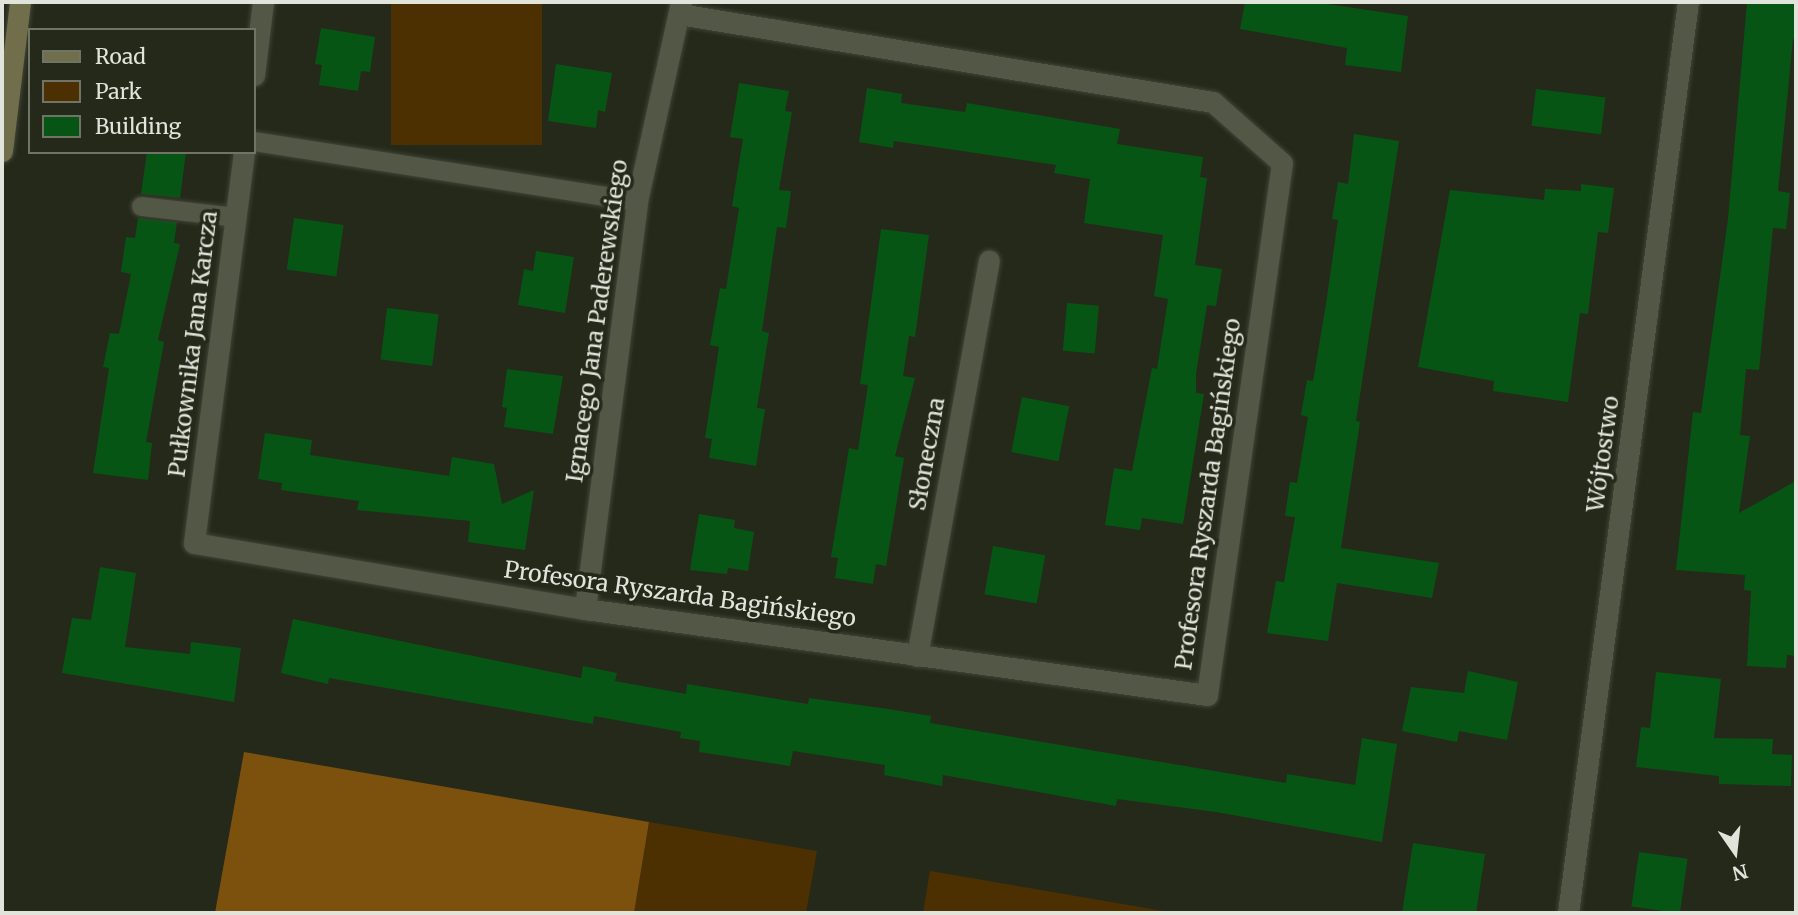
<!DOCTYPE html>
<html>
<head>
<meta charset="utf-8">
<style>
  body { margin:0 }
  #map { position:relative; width:1798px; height:915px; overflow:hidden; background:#25291a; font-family:Merriweather,serif }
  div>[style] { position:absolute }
  .green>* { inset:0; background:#4d3001; transform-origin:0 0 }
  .forest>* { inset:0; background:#7c510e }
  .building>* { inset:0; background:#075515; transform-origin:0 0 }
  .roads { filter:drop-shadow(0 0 2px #414437) drop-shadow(0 0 2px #414437) }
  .lane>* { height:19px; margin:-9.5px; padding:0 9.5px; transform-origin:9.5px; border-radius:9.5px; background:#525746 }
  .street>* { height:21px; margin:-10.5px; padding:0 10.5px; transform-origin:10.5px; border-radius:10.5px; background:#525746 }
  .secondary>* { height:21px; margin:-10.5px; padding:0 10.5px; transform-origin:10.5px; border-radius:10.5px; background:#706e4b }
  span { translate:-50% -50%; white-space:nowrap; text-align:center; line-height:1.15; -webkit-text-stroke:7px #25291a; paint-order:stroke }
  .street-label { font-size:23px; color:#e1e4da }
  .frame { position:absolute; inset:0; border:4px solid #e1e4da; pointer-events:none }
  .legend { position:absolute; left:28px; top:28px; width:228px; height:126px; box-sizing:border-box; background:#25291a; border:2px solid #707467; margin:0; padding:9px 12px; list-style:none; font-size:21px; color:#e1e4da }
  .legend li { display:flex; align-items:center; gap:14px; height:35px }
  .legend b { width:35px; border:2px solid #707467 }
  .north { position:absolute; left:1700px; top:817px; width:70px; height:70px; -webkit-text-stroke:5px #25291a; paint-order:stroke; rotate:166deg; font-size:19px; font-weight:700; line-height:28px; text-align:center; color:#e1e4da }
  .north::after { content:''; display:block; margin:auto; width:24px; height:32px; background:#e1e4da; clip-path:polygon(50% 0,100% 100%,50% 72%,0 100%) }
</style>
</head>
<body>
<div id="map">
  <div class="green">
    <div style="left:391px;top:2px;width:151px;height:143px"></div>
    <div style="clip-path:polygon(649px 822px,817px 851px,806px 913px,634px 913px)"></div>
    <div style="clip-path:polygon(930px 871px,1175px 913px,923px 913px)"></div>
  </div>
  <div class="forest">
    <div style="clip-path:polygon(244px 752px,649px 822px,634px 913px,215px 913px)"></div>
  </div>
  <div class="building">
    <div style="clip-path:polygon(1245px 2px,1314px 2px,1408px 16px,1401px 72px,1345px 65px,1347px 48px,1240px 29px)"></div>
    <div style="clip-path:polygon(1747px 2px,1796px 2px,1796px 40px,1793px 39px,1778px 191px,1790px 193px,1786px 229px,1773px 228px,1759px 370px,1746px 369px,1740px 435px,1750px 436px,1739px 513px,1796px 481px,1796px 656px,1787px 655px,1786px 668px,1747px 666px,1751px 591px,1744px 590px,1745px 575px,1676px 570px,1693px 412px,1701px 413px,1728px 219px)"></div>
    <div style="clip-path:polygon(321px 28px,375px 37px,370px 72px,361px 71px,358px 91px,319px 85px,322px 65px,315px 64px)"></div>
    <div style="clip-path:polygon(556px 64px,612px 73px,605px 112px,598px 110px,596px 128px,548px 121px)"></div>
    <div style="clip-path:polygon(739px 83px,789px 91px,785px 111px,792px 112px,779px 190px,791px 191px,786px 228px,777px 227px,762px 331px,769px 333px,757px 408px,765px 409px,756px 466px,709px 458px,712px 439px,705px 438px,719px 347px,710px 345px,720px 288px,726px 289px,739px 208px,732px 206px,743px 139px,730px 137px)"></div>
    <div style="clip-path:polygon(867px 88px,902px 94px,901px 103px,965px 112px,967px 103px,1120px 129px,1117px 144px,1203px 157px,1200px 177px,1207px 178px,1195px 265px,1222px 269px,1216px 306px,1207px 305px,1196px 374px,1196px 393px,1204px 394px,1183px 524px,1142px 518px,1140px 530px,1105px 525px,1114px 468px,1132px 471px,1152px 368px,1157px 369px,1168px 299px,1154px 296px,1163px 235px,1084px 223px,1090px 179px,1054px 173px,1056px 165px,894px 141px,893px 148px,859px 142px)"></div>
    <div style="left:1536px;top:89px;width:70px;height:37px;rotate:7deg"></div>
    <div style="clip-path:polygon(1354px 134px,1399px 141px,1356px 421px,1360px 422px,1341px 548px,1439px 563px,1432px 598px,1337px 583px,1328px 641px,1267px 633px,1276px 581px,1284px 582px,1295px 517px,1285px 516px,1290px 482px,1297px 483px,1308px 417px,1301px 415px,1307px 380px,1313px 381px,1326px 304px,1338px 220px,1332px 219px,1338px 182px,1348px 184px)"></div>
    <div style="clip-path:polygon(147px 152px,186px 152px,180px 198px,141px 194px)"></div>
    <div style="clip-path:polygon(1581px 184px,1614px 188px,1608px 233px,1598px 232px,1588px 314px,1580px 313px,1568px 402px,1493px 391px,1494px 381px,1418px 367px,1450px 190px,1544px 200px,1545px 189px,1581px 191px)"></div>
    <div style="clip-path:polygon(138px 218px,177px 222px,174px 243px,180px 244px,158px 340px,164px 342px,146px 442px,152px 443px,148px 480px,93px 473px,109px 368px,103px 367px,110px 333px,119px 334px,131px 274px,121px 272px,126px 237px,135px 238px)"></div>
    <div style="left:294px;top:218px;width:50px;height:52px;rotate:8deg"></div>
    <div style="clip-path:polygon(881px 229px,929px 235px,915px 337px,909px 336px,903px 376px,915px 378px,895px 456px,904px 458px,886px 566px,876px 564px,873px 584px,835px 578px,838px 558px,831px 557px,849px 448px,858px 450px,868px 385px,860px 384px)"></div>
    <div style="clip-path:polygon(536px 251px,574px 257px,565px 313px,518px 305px,524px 269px,533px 271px)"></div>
    <div style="left:1067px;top:303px;width:32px;height:48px;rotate:5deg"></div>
    <div style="left:387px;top:308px;width:52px;height:52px;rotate:7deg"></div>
    <div style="clip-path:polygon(507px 369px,563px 376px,553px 434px,504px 427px,507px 408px,502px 407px)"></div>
    <div style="left:1022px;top:397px;width:48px;height:56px;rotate:11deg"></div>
    <div style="clip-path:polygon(265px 433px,312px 440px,310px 455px,449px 476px,452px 457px,494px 464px,502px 504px,534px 490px,525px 550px,468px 542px,470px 521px,357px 510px,359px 501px,281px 490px,282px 483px,258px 479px)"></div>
    <div style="clip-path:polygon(699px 514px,735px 520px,734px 528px,754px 532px,748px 571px,728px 568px,727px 574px,690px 570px)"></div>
    <div style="left:993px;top:546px;width:53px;height:49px;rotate:10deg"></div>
    <div style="clip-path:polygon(100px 567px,136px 573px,125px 647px,190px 654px,191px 642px,241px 648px,234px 702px,62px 673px,72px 618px,91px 620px)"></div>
    <div style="clip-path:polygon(293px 619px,581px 678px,583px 666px,617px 673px,615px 681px,686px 694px,687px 684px,808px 704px,809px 698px,888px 709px,931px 716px,930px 723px,1286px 783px,1287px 774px,1355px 785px,1362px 738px,1397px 744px,1382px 842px,1216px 812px,1117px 799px,1116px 806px,943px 775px,942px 786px,884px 775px,885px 765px,793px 751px,790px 766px,699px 752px,700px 741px,680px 738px,681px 732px,594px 716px,593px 724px,329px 678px,328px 684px,281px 673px)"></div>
    <div style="clip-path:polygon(1468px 671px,1518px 682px,1507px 740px,1459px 731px,1457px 742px,1402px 731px,1411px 687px,1464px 693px)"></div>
    <div style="clip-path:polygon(1656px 672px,1721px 679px,1714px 738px,1773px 739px,1772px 754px,1792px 755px,1791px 786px,1719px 784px,1719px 776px,1636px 767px,1641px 727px,1650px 728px)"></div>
    <div style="clip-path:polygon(1413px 843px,1485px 854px,1476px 913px,1402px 913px)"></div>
    <div style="left:1639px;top:852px;width:49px;height:55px;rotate:8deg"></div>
  </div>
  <div class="roads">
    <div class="lane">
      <div style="left:254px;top:141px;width:388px;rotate:8.9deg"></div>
      <div style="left:141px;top:206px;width:96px;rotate:6.6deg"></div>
    </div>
    <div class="street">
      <div style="left:254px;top:75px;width:74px;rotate:-83deg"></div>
      <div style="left:244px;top:152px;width:394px;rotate:97.3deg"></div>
      <div style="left:194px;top:543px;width:397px;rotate:9.6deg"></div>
      <div style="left:585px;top:609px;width:628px;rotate:7.87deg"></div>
      <div style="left:1207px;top:695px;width:537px;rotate:-81.98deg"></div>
      <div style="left:1282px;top:163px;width:92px;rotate:-138.5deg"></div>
      <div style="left:1213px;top:102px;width:541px;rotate:-170.64deg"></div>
      <div style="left:585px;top:609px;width:411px;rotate:-82.7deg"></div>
      <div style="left:637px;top:201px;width:204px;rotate:-77.5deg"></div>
      <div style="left:917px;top:656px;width:402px;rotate:-79.7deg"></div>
      <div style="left:1568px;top:913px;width:919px;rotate:-82.5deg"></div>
    </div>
    <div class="secondary">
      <div style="left:2px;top:151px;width:150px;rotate:-83.1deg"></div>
    </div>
  </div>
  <div class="street-label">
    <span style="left:597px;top:321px;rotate:-82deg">Ignacego Jana Paderewskiego</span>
    <span style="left:193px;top:344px;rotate:-83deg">Pułkownika Jana Karcza</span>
    <span style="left:927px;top:454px;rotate:-80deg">Słoneczna</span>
    <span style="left:1603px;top:454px;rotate:-82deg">Wójtostwo</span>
    <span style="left:1208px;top:494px;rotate:-82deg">Profesora Ryszarda Bagińskiego</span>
    <span style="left:680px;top:594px;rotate:8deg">Profesora Ryszarda Bagińskiego</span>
  </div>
  <div class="frame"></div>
  <ul class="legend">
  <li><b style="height:9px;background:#706e4b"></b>Road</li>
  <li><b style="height:19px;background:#4d3001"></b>Park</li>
  <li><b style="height:19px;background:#075515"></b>Building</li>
  </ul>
  <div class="north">N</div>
</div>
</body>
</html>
